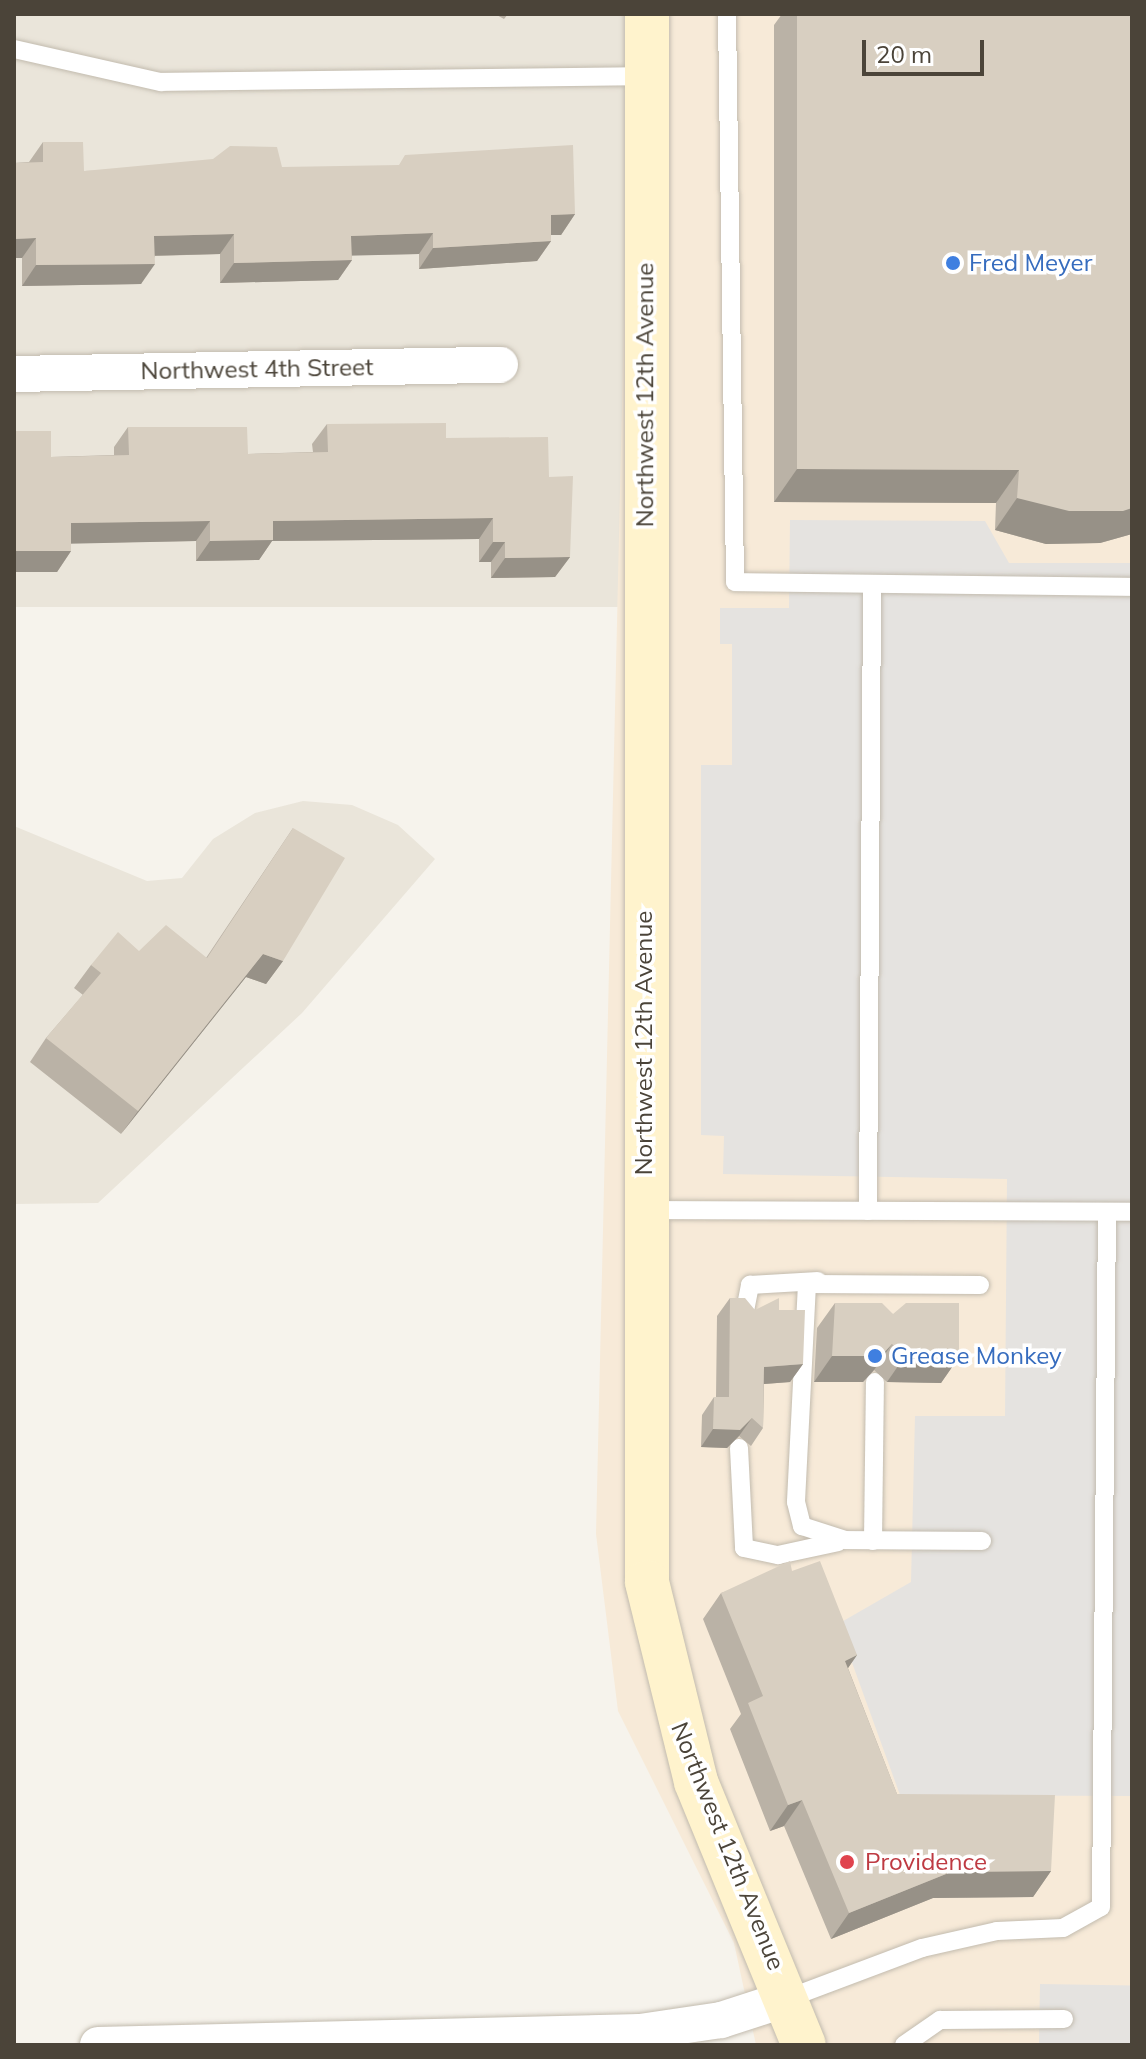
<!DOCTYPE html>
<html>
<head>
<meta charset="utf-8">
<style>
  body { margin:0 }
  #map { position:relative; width:1146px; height:2059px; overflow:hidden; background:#f6f3ec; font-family:Mulish,sans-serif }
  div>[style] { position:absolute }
  .residential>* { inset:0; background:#eae5da; transform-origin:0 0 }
  .commercial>* { inset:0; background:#f7ead8 }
  .parking>* { inset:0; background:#e5e3e0; transform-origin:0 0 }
  .roads { filter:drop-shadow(0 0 2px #c2bbae) drop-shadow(0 0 2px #c2bbae) }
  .lane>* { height:18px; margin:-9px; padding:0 9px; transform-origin:9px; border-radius:9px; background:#fff }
  .street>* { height:36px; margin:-18px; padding:0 18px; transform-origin:18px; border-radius:18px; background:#fff }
  .secondary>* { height:44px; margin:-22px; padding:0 22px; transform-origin:22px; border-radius:22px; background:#fff3cd }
  .wall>* { inset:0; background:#bab2a6 }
  .shaded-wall>* { inset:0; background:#979187 }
  .building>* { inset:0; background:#d8cfc1 }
  .dots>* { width:22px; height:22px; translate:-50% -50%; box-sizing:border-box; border:4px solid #fff; border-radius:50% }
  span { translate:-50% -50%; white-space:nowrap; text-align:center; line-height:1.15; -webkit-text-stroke:7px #fff; paint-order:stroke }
  .shop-label { font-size:24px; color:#366cbe }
  .left { translate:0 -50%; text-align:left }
  .street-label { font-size:24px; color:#4b4439 }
  .health-label { font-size:24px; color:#be3a42 }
  .frame { position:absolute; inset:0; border:16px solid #4b4439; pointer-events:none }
  .scale { position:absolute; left:862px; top:40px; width:122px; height:36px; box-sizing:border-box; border:4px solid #4b4439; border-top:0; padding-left:10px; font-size:24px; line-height:28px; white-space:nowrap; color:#4b4439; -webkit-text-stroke:6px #fff; paint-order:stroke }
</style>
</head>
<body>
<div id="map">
  <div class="residential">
    <div style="left:14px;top:14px;width:617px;height:593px"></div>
    <div style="clip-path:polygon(303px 801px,352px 805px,398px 825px,435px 859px,302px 1013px,98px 1203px,14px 1204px,14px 826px,147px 881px,182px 878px,213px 839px,255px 813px)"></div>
  </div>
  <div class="commercial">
    <div style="clip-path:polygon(631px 14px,1132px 14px,1132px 2045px,756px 2045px,734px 1943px,618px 1711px,596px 1534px)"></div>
  </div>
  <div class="parking">
    <div style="clip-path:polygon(790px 520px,985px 521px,1009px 563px,1132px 563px,1132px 1796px,900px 1795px,838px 1624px,911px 1582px,915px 1416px,1005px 1416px,1007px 1179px,723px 1174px,724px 1136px,701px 1135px,701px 765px,732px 765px,732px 644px,720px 644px,720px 608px,789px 608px)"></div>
    <div style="left:1040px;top:1984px;width:92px;height:61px;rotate:1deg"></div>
  </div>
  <div class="roads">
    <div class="lane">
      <div style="left:727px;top:14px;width:568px;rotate:89.19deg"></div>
      <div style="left:735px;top:582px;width:397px;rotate:0.7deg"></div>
      <div style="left:14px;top:49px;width:151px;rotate:12.7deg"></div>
      <div style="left:161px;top:82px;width:486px;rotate:-0.7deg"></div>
      <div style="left:646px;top:1210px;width:486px;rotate:0.2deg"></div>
      <div style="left:868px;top:1211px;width:626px;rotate:-89.63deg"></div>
      <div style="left:980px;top:1285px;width:173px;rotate:-179.7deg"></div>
      <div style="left:807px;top:1284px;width:218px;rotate:92.9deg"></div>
      <div style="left:796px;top:1502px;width:25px;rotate:76deg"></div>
      <div style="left:802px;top:1526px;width:45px;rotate:18deg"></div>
      <div style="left:845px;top:1540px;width:137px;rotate:0.4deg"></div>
      <div style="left:744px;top:1316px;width:32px;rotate:-79deg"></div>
      <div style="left:750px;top:1285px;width:68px;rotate:-3.4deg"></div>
      <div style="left:739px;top:1448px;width:100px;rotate:87.1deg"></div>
      <div style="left:744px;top:1548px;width:35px;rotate:12deg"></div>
      <div style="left:778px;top:1555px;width:61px;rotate:-12.2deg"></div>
      <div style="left:873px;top:1541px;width:159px;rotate:-89.3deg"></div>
      <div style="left:789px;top:1998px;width:142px;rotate:-20.6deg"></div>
      <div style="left:922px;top:1948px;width:77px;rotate:-12.8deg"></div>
      <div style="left:997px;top:1931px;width:66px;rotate:-2.6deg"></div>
      <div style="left:1063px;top:1928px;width:43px;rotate:-28.9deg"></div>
      <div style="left:1101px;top:1907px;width:695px;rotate:-89.51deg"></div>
      <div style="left:904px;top:2045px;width:44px;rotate:-34.8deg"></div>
      <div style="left:940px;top:2020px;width:124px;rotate:-0.5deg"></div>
    </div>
    <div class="street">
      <div style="left:14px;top:374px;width:486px;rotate:-1.1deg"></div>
      <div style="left:98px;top:2045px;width:542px;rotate:-1.37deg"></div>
      <div style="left:640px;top:2032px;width:82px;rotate:-8.4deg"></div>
      <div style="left:721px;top:2020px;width:71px;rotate:-17.9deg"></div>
    </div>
    <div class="secondary">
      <div style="left:647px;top:14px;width:1568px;rotate:90deg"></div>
      <div style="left:647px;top:1582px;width:206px;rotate:76.2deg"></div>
      <div style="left:696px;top:1782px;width:284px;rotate:67.7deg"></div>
    </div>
  </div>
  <div class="wall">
    <div style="clip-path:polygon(495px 14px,508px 14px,504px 19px)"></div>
    <div style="clip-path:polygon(782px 14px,1132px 14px,1132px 534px,1100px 543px,1046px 544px,995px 530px,996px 503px,774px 502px,774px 25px)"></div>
    <div style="clip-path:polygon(43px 142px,84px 171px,282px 167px,575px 214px,561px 235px,551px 235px,551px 241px,537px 261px,419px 269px,419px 254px,352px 255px,352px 260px,338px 280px,220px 283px,220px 254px,155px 256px,141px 284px,22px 286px,22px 258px,14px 258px,14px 163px,29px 162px)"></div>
    <div style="clip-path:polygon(327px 424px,446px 438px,549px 477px,570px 557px,555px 577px,491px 578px,491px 562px,479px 562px,479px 539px,272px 541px,259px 560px,196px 561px,196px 541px,71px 543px,71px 551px,57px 572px,14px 572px,51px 457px,114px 455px,114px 447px,128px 427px,248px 454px,313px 452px,312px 444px)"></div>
    <div style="clip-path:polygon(293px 828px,283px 961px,266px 984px,246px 977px,121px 1134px,30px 1062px,46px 1038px,83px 995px,74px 988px,91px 965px,139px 951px,206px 958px)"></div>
    <div style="clip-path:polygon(730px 1298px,755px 1310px,779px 1310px,803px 1364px,790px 1382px,764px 1384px,763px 1428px,751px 1446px,739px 1436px,727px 1448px,701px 1447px,702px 1415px,714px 1397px,716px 1397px,717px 1316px)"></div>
    <div style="clip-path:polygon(835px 1303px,893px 1314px,959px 1357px,941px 1383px,887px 1382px,874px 1370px,863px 1382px,814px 1382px,817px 1328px)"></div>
    <div style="clip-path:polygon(792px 1571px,857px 1655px,848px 1668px,897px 1794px,1051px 1871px,1033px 1897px,933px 1898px,831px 1939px,784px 1826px,770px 1831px,730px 1729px,741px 1714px,703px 1619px,721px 1593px)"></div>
  </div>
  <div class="shaded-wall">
    <div style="clip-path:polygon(575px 214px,561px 235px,537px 235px,551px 215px)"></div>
    <div style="clip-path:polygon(433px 233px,419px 254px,337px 256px,351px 236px)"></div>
    <div style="clip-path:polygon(234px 234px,220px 254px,140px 256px,154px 236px)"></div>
    <div style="clip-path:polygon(36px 238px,22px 258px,14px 258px,14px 239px)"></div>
    <div style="clip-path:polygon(551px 241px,537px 261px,419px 269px,433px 248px)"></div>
    <div style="clip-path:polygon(352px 260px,338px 280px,220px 283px,234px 263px)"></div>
    <div style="clip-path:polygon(155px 264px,141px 284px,22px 286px,36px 265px)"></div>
    <div style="clip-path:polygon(797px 469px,1019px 470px,996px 503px,774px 502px)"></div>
    <div style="clip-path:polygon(1017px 498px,1132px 508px,1132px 534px,1100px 543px,1046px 544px,995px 530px)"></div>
    <div style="clip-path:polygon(493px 518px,479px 539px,272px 541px,259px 560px,196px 561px,210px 541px,273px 521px)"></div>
    <div style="clip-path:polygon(210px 521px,196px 541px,57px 544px,71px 523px)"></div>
    <div style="clip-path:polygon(493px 542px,505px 542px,491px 562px,479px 562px)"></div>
    <div style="clip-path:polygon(14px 551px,71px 551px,57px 572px,14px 572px)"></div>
    <div style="clip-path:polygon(570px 557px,555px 577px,491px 578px,505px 558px)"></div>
    <div style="clip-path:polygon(263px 954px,283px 961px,266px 984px,246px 977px,121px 1134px,138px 1111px)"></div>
    <div style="clip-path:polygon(892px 1344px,874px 1370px,863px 1382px,814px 1382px,832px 1356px)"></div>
    <div style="clip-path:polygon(905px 1356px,959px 1357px,941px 1383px,887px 1382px)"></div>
    <div style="clip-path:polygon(803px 1364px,790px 1382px,751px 1385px,764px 1367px)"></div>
    <div style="clip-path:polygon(752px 1418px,739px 1436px,727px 1448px,701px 1447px,713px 1429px)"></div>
    <div style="clip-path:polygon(857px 1655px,839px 1681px,845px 1661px)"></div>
    <div style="clip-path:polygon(802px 1800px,784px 1826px,770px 1831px,788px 1805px)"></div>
    <div style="clip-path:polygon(1051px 1871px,1033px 1897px,933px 1898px,831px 1939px,849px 1913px,951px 1872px)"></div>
  </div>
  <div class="building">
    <div style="clip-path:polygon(797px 14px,1132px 14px,1132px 508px,1123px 511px,1069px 511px,1017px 498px,1019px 470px,797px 469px)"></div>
    <div style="clip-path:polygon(43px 142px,83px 142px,84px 171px,213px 159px,230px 146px,277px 147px,282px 167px,399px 165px,405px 155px,573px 145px,575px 214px,551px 215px,551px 241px,433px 248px,433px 233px,351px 236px,352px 260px,234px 263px,234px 234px,154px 236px,155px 264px,36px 265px,36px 238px,14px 239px,14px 163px,43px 162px)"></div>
    <div style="clip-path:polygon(446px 423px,446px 438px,548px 437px,549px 477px,573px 476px,570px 557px,505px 558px,505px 542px,493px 542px,493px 518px,273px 521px,273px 540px,210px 541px,210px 521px,71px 523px,71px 551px,14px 551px,14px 431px,51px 431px,51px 457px,129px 455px,128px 427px,247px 427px,248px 454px,328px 452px,327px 424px)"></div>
    <div style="clip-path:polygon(293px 828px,345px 858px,283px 961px,263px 954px,138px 1111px,46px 1038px,101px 973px,91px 965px,118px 932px,139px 951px,166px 925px,207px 958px)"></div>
    <div style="clip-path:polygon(730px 1298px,745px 1298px,755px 1310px,779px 1298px,779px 1310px,805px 1310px,803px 1364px,764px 1367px,763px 1428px,752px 1418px,740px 1430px,713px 1429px,714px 1397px,729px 1397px)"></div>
    <div style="clip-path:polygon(835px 1303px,882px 1303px,893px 1314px,906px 1303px,959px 1303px,959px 1357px,905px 1356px,892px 1344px,881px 1356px,832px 1356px)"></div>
    <div style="clip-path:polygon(790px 1561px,792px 1571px,820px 1561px,857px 1655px,845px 1661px,897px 1794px,1055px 1795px,1051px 1871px,951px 1872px,849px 1913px,802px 1800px,788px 1805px,748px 1703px,763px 1696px,721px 1593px)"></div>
  </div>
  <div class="dots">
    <div style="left:953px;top:263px;background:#3f7fe0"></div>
    <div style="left:875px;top:1356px;background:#3f7fe0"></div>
    <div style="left:847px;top:1862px;background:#e0444e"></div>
  </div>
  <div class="shop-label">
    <span class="left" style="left:969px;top:263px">Fred Meyer</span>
    <span class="left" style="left:891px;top:1356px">Grease Monkey</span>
  </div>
  <div class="street-label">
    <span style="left:257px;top:369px;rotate:-1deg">Northwest 4th Street</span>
    <span style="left:645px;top:395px;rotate:-90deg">Northwest 12th Avenue</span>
    <span style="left:644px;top:1043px;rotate:-90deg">Northwest 12th Avenue</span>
    <span style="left:728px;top:1846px;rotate:68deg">Northwest 12th Avenue</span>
  </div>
  <div class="health-label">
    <span class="left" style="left:865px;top:1862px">Providence</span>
  </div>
  <div class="frame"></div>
  <div class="scale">20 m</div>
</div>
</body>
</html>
